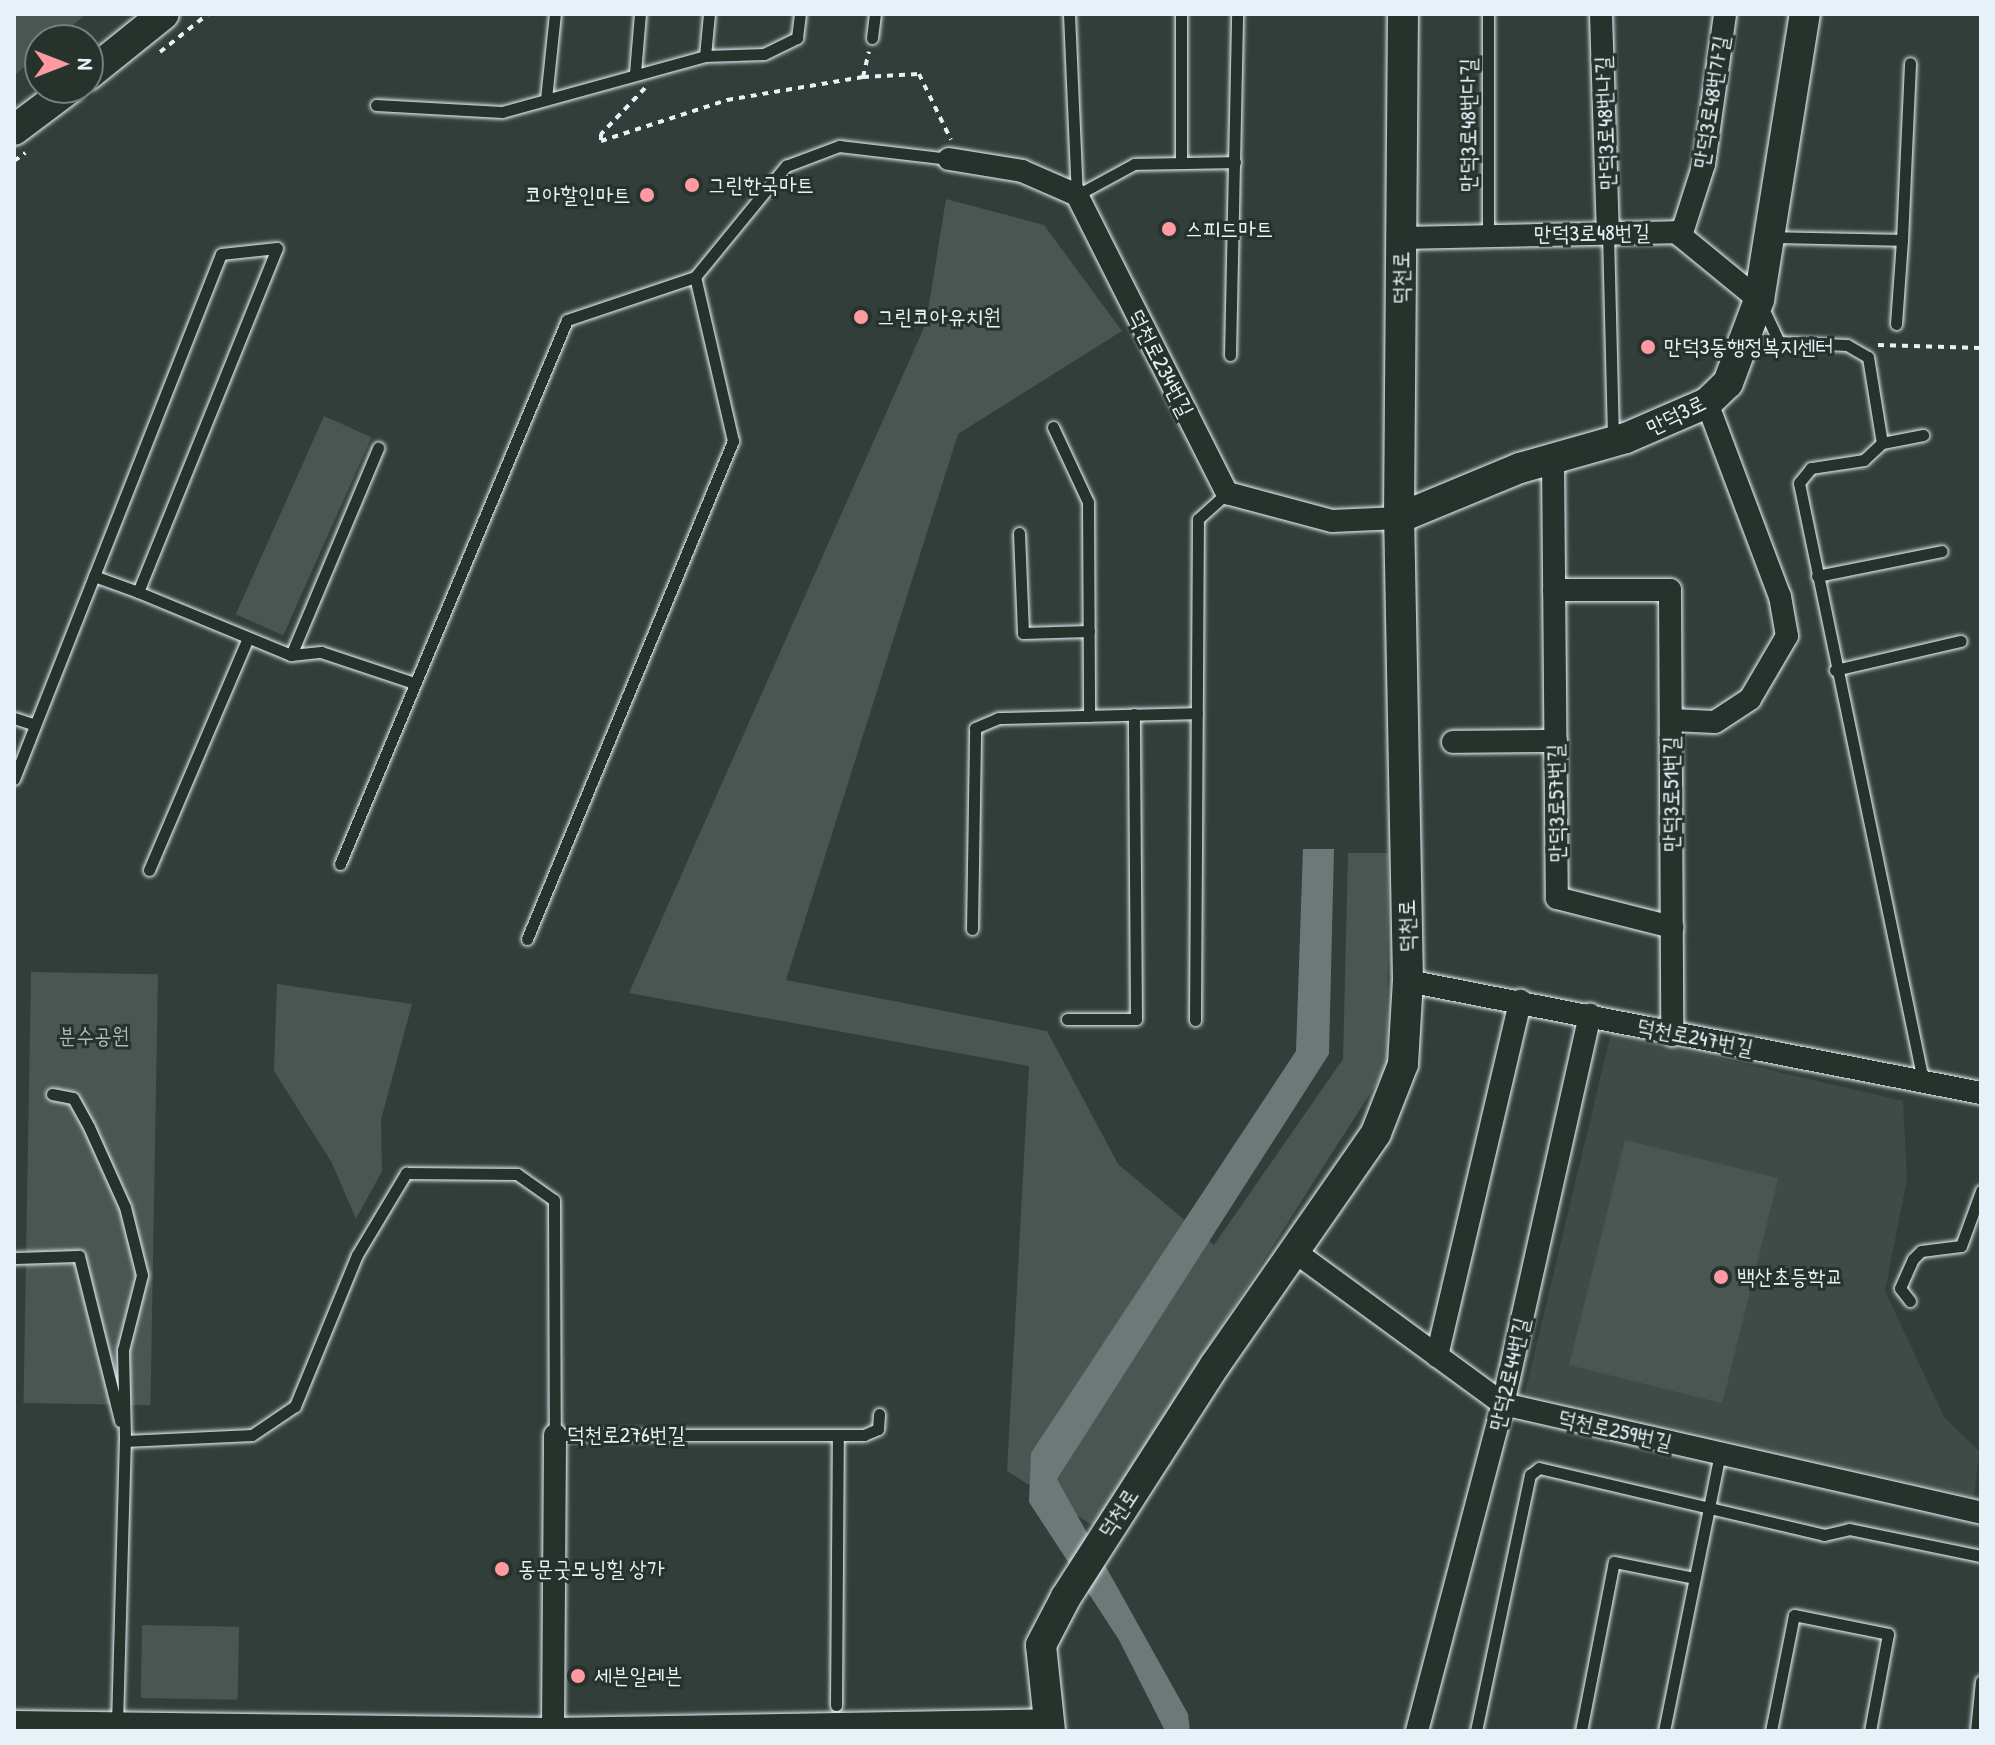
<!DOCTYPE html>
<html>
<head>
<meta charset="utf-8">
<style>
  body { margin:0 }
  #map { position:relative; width:1995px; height:1745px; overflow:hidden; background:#323e39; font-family:"Patrick Hand","Poor Story",sans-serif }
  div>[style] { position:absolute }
  .built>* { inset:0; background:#3f4b46 }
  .green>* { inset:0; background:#495651; transform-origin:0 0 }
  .water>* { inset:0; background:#6d7978 }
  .path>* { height:4px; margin-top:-2px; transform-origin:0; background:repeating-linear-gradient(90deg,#e8f1f8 0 6px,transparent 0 12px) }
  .roads { filter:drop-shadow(0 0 2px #e8f1f8) drop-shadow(0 0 2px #e8f1f8) }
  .lane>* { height:11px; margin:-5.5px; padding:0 5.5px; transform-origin:5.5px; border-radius:5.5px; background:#26332d }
  .street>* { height:22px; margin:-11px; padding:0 11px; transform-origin:11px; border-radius:11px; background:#26332d }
  .secondary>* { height:30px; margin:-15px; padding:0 15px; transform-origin:15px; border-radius:15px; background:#26332d }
  .dots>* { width:22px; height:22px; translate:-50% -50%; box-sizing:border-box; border:4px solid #26332d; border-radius:50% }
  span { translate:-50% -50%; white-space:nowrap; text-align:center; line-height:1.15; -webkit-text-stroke:6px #26332d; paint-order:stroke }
  .street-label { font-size:22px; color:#e8f1f8 }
  .poi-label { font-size:22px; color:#e8f1f8 }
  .left { translate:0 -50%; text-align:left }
  .right { translate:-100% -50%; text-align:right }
  .park-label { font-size:22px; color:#b0bbbe }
  .frame { position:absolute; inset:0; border:16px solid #e8f1f8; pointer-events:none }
  .north { position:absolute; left:24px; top:24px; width:80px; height:80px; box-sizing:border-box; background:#26332d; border:2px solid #747f7e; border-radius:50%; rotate:90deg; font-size:22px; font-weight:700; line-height:32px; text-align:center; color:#e8f1f8 }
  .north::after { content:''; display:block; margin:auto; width:28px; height:36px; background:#ff9aa2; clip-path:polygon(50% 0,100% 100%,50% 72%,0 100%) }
</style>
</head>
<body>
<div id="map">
  <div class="built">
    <div style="clip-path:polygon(1611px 1033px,1903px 1101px,1907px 1179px,1885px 1291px,1944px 1417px,1979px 1451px,1974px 1497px,1525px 1393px)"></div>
  </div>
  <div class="green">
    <div style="clip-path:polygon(14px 14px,86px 14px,56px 40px,40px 40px,40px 53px,14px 76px)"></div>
    <div style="clip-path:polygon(946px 199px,1044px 225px,1122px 331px,958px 434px,786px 980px,1047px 1031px,1118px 1164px,1214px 1245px,1343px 1059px,1348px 853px,1388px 853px,1387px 1067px,1094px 1526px,1007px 1471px,1029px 1066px,629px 993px,926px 323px)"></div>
    <div style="left:324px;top:416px;width:52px;height:217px;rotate:24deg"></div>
    <div style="left:31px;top:972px;width:127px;height:431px;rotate:1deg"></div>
    <div style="clip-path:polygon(277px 984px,412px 1004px,381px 1120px,382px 1171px,356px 1219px,332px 1163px,274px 1071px)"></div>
    <div style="left:1625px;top:1140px;width:158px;height:232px;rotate:14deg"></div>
    <div style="left:142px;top:1625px;width:97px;height:73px;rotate:1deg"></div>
  </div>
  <div class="water">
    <div style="clip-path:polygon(1303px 849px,1334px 849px,1329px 1054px,1057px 1479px,1188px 1714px,1190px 1731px,1165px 1731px,1119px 1640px,1029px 1502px,1031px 1453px,1296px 1051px)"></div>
  </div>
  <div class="path">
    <div style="left:160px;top:52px;width:61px;rotate:-38.4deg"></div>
    <div style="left:863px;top:77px;width:56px;rotate:-3.1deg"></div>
    <div style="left:919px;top:74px;width:73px;rotate:64.1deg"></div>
    <div style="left:645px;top:88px;width:64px;rotate:133.7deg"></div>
    <div style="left:601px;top:134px;width:7px;rotate:90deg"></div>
    <div style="left:601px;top:141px;width:133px;rotate:-18deg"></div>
    <div style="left:727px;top:100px;width:138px;rotate:-9.6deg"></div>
    <div style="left:863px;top:77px;width:26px;rotate:-77deg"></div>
    <div style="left:14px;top:161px;width:14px;rotate:-36deg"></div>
    <div style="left:1878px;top:345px;width:103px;rotate:1.7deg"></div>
  </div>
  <div class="roads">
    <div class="lane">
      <div style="left:1069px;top:14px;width:181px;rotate:87.5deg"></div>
      <div style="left:1077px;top:195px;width:65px;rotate:-28.5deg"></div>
      <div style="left:1134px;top:164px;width:101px;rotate:-1.1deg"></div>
      <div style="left:1488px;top:14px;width:222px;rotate:90deg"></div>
      <div style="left:872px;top:38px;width:24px;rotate:-83deg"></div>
      <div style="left:705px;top:56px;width:42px;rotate:-84.6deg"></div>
      <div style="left:635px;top:73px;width:59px;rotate:-85.2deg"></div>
      <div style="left:546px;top:99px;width:85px;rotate:-84deg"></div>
      <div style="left:376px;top:105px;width:126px;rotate:3.2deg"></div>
      <div style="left:502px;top:112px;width:211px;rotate:-15.4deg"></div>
      <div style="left:705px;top:56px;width:59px;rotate:-1.9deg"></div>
      <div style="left:764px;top:54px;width:37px;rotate:-26deg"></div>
      <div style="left:797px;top:38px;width:24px;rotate:-83deg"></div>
      <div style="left:1181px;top:162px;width:148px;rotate:-90deg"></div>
      <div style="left:1608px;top:233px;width:207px;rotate:88.6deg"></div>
      <div style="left:1771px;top:237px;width:131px;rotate:1.3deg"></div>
      <div style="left:1902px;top:240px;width:177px;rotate:-87.4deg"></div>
      <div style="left:1763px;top:308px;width:38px;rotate:65deg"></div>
      <div style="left:1779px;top:342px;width:68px;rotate:2.5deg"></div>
      <div style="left:1847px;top:345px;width:24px;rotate:30deg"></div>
      <div style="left:1868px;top:357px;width:87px;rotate:80.8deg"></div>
      <div style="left:1882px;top:443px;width:25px;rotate:137deg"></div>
      <div style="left:1864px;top:460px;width:54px;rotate:171.4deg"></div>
      <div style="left:1811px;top:468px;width:19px;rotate:129deg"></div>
      <div style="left:1799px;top:483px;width:610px;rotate:78.27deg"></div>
      <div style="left:1896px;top:324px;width:84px;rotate:-85.9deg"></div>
      <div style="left:1230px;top:355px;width:341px;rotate:-88.8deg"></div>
      <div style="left:1053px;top:427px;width:83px;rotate:65deg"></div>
      <div style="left:1088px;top:502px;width:214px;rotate:89.7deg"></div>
      <div style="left:1882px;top:443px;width:42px;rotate:-11deg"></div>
      <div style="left:1019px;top:533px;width:100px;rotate:87.7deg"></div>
      <div style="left:1023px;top:633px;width:66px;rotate:-1.7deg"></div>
      <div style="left:94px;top:576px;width:47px;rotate:20deg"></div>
      <div style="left:1817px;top:576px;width:127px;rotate:-11.3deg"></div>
      <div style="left:291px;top:655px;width:225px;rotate:-67.2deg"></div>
      <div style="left:1835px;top:670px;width:129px;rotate:-13deg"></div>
      <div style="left:14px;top:718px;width:22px;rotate:18deg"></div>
      <div style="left:14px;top:779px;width:564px;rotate:-68.48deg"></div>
      <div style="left:221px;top:254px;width:56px;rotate:-6.1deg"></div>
      <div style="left:277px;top:248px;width:371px;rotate:112deg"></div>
      <div style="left:138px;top:592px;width:165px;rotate:22.4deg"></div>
      <div style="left:291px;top:655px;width:30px;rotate:-6deg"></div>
      <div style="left:321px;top:652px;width:98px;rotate:18.4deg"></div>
      <div style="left:340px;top:864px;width:589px;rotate:-67.35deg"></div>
      <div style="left:567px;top:320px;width:135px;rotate:-18.6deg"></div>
      <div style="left:695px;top:277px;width:144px;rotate:-50.7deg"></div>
      <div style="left:786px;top:166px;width:57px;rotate:-20.7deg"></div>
      <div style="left:839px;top:146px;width:111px;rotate:6.7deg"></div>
      <div style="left:149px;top:870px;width:252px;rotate:-66.9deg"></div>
      <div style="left:972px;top:929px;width:201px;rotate:-89.1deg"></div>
      <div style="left:975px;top:728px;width:25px;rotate:-23deg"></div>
      <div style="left:998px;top:718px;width:199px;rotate:-1.4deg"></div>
      <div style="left:527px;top:939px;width:539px;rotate:-67.53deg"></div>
      <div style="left:733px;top:441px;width:168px;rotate:-103deg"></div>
      <div style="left:1067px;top:1019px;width:69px"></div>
      <div style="left:1136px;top:1019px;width:305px;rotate:-90.4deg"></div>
      <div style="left:1195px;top:1020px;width:501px;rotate:-89.66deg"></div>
      <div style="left:1198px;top:519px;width:39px;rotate:-42deg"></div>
      <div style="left:52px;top:1094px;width:21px;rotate:11deg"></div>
      <div style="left:73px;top:1098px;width:33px;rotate:61deg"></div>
      <div style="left:89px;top:1127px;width:88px;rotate:65.8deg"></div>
      <div style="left:125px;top:1207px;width:70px;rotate:76deg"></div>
      <div style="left:142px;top:1275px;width:77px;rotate:104.2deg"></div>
      <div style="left:123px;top:1350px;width:91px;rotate:88.7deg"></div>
      <div style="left:14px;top:1258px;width:65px;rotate:-1.8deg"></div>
      <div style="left:79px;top:1256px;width:170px;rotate:76deg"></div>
      <div style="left:1910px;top:1301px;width:16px;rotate:-128deg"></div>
      <div style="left:1900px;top:1288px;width:32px;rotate:-66deg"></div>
      <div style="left:1913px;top:1259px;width:11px;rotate:-45deg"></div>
      <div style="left:1921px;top:1251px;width:40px;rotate:-7.1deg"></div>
      <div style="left:1961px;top:1246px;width:59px;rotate:-70deg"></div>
      <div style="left:836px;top:1705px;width:270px;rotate:-89.6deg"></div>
      <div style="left:117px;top:1724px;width:283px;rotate:-88.4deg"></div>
      <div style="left:125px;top:1441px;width:127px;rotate:-2.7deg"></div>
      <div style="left:252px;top:1435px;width:52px;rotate:-34deg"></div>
      <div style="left:295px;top:1406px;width:163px;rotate:-67.7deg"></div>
      <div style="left:357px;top:1255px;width:96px;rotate:-59.1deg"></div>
      <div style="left:406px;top:1173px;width:111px;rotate:0.5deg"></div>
      <div style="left:517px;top:1174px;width:45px;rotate:35.1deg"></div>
      <div style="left:554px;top:1200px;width:235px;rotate:89.8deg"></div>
      <div style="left:555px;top:1435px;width:309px"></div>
      <div style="left:864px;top:1435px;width:15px;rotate:-23deg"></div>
      <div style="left:878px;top:1429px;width:15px;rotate:-86deg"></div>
      <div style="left:1476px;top:1731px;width:262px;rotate:-78.1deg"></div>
      <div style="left:1530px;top:1475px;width:11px;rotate:-38deg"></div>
      <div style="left:1539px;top:1468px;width:293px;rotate:13.2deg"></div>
      <div style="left:1824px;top:1535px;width:26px;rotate:-13deg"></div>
      <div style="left:1849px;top:1529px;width:135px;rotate:11.6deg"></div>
      <div style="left:1581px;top:1731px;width:172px;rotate:-79deg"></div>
      <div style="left:1614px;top:1562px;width:82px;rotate:11.3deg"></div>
      <div style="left:1664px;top:1731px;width:284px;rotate:-78.6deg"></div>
      <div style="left:1771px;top:1731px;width:118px;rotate:-78.8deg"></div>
      <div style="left:1794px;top:1615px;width:96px;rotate:11.4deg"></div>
      <div style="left:1888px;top:1634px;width:99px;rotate:100.5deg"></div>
      <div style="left:1976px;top:1731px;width:50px;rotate:-84.3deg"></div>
    </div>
    <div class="street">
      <div style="left:1601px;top:14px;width:219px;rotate:88.2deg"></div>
      <div style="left:949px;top:159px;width:74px;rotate:9.3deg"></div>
      <div style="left:1022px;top:171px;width:60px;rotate:23.6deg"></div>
      <div style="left:1077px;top:195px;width:334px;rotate:63.3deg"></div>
      <div style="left:1227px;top:493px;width:109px;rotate:14.9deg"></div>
      <div style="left:1332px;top:521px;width:67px;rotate:-2.6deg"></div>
      <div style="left:1681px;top:236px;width:76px;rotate:-72.3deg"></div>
      <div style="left:1704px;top:164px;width:151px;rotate:-82deg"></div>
      <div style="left:1401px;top:238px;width:275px;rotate:-1.2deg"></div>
      <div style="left:1676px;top:232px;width:107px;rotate:39.3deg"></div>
      <div style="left:1553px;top:459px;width:439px;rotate:89.5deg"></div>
      <div style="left:1557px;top:898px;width:119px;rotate:14.2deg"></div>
      <div style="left:1554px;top:590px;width:116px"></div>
      <div style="left:1670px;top:590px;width:445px;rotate:89.7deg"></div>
      <div style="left:1671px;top:720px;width:44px;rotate:2.6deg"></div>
      <div style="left:1715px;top:722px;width:42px;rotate:-33.3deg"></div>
      <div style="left:1750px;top:699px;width:73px;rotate:-59.6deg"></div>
      <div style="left:1787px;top:636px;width:40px;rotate:-100deg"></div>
      <div style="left:1780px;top:597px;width:207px;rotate:-110.6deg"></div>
      <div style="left:1453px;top:742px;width:103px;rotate:-0.6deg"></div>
      <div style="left:1408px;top:981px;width:584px;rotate:11.06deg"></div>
      <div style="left:1294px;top:1251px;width:259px;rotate:36.2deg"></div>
      <div style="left:1503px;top:1404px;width:490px;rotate:12.8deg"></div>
      <div style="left:1437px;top:1356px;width:365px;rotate:-76.8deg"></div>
      <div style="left:14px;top:1722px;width:539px;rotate:0.74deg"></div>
      <div style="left:553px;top:1729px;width:494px;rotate:-1deg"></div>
      <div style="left:553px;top:1729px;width:294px;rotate:-89.6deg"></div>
      <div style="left:1417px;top:1731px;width:338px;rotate:-75.3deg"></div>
      <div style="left:1503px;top:1404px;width:399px;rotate:-77.4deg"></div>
    </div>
    <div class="secondary">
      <div style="left:88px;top:75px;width:97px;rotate:-38.8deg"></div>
      <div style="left:14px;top:130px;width:70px;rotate:-36.9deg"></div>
      <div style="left:1399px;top:518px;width:131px;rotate:-22.5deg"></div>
      <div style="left:1520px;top:468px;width:110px;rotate:-15.8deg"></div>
      <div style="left:1626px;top:438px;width:88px;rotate:-23.4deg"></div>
      <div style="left:1707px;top:403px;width:29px;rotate:-44deg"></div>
      <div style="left:1728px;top:383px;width:89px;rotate:-69.5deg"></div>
      <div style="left:1759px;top:300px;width:290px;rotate:-80.9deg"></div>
      <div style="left:553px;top:1729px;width:2px;rotate:90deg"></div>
      <div style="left:1050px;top:1731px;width:86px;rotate:-96deg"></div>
      <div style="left:1041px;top:1645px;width:54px;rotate:-62.5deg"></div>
      <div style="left:1066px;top:1597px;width:276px;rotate:-57.3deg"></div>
      <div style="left:1215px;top:1365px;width:282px;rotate:-55.2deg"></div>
      <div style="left:1376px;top:1133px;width:74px;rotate:-68.6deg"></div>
      <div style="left:1403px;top:1064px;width:83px;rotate:-86.6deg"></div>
      <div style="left:1408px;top:981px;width:463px;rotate:-91.1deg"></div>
      <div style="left:1399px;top:518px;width:504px;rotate:-89.55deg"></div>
    </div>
  </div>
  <div class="dots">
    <div style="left:692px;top:185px;background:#ff9aa2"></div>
    <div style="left:647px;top:195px;background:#ff9aa2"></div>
    <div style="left:1169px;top:229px;background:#ff9aa2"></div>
    <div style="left:861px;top:317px;background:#ff9aa2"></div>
    <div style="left:1648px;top:347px;background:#ff9aa2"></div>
    <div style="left:1721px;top:1277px;background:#ff9aa2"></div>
    <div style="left:502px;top:1569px;background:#ff9aa2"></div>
    <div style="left:578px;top:1676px;background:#ff9aa2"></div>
  </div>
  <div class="street-label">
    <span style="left:1711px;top:102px;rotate:-81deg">만덕3로48번가길</span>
    <span style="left:1605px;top:123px;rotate:-92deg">만덕3로48번나길</span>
    <span style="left:1468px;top:125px;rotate:-90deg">만덕3로48번다길</span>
    <span style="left:1592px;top:233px;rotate:-1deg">만덕3로48번길</span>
    <span style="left:1401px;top:278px;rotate:-90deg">덕천로</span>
    <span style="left:1161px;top:363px;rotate:63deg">덕천로234번길</span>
    <span style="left:1676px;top:415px;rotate:-26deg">만덕3로</span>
    <span style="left:1671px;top:794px;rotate:-90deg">만덕3로51번길</span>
    <span style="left:1556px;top:803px;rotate:-91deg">만덕3로57번길</span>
    <span style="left:1407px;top:926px;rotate:-91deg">덕천로</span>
    <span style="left:1695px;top:1037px;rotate:11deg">덕천로247번길</span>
    <span style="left:1509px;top:1374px;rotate:-77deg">만덕2로44번길</span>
    <span style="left:1615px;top:1430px;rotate:13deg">덕천로259번길</span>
    <span style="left:626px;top:1435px">덕천로276번길</span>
    <span style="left:1118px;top:1513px;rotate:-57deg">덕천로</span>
  </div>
  <div class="poi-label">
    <span class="left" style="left:708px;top:185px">그린한국마트</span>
    <span class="right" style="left:631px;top:195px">코아할인마트</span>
    <span class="left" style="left:1185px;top:229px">스피드마트</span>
    <span class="left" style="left:877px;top:317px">그린코아유치원</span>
    <span class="left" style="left:1664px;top:347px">만덕3동행정복지센터</span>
    <span class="left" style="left:1737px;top:1277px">백산초등학교</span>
    <span class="left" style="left:518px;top:1569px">동문굿모닝힐 상가</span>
    <span class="left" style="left:594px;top:1676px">세븐일레븐</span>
  </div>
  <div class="park-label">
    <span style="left:94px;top:1036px">분수공원</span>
  </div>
  <div class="frame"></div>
  <div class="north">N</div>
</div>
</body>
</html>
